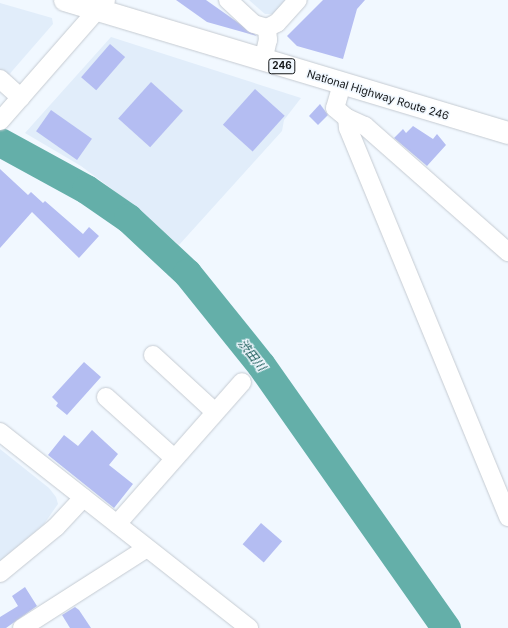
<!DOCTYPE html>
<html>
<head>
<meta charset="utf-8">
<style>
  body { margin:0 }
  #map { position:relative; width:508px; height:628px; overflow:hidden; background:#f1f8ff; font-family:Inter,"Noto Sans JP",sans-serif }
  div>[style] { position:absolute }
  .built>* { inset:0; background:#e1edfa }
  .river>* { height:29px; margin:-14.5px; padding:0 14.5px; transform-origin:14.5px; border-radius:14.5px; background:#64afa9 }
  .building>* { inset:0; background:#b4bdf2; transform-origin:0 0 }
  .roads { filter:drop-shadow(0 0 1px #c5cbd2) drop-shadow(0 0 1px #c5cbd2) }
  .minor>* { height:18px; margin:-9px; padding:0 9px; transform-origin:9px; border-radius:9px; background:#fff }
  .highway>* { height:22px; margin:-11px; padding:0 11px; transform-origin:11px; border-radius:11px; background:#fff }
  span { translate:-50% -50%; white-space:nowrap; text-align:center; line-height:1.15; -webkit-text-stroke:3px #f1f8ff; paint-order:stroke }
  .shield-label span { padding:1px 3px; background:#f1f8ff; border:1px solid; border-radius:3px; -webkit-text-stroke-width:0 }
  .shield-label { font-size:10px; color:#141719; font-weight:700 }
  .street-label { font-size:11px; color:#141719 }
  .water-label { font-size:12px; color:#034b47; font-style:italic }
</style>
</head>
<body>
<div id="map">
  <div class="built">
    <div style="clip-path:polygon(249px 0,291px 0,278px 14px,265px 14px)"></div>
    <div style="clip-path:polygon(0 3px,52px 18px,53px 24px,0 85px)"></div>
    <div style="clip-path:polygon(111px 37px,301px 98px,284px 120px,282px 131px,179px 245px,132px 204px,81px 166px,25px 133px)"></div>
    <div style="clip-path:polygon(0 449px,49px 488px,56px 497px,58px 504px,44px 524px,0 561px)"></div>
  </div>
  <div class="river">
    <div style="left:0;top:142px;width:98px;rotate:28.7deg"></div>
    <div style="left:86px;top:189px;width:51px;rotate:34.6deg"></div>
    <div style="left:128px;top:218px;width:81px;rotate:43deg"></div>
    <div style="left:187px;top:273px;width:118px;rotate:51.2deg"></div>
    <div style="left:261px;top:365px;width:322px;rotate:54.9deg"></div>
  </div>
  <div class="building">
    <div style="clip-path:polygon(176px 0,206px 0,257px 36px,207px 22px)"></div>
    <div style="clip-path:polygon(323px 0,365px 0,357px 9px,343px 59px,297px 46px,287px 36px)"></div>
    <div style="left:110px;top:44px;width:20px;height:44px;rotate:41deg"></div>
    <div style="left:151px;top:82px;width:43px;height:49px;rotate:42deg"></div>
    <div style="left:255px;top:89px;width:40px;height:48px;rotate:42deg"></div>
    <div style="clip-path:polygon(320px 104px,328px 115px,318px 125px,309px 116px)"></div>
    <div style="left:51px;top:110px;width:50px;height:26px;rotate:35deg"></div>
    <div style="clip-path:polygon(413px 126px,433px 139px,437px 134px,446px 145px,427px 166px,394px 138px,403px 129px,406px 133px)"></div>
    <div style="clip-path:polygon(0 169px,28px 195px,31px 192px,43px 203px,45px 201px,83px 234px,89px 227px,99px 236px,79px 258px,32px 212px,0 248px)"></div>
    <div style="clip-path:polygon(84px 362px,101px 377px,67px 415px,56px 406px,58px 403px,52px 397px)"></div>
    <div style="clip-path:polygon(92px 430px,118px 454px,109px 465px,133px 484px,114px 508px,48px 455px,64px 435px,78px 446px)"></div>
    <div style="left:261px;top:523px;width:28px;height:28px;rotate:41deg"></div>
    <div style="clip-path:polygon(25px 587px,37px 606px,6px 628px,0 628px,0 617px,18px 606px,12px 596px)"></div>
    <div style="clip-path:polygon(75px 607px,79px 610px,91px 628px,70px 628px,62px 615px)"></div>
  </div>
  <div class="roads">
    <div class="minor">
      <div style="left:228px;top:0;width:35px;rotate:43deg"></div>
      <div style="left:254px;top:24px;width:14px;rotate:17deg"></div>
      <div style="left:267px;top:28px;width:11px;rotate:-27deg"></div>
      <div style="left:277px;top:23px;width:31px;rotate:-48deg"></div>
      <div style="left:263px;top:61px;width:22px;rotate:-77deg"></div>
      <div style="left:268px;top:40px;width:12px;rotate:-95deg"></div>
      <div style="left:0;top:79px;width:28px;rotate:42deg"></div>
      <div style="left:342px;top:84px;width:25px;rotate:106deg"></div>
      <div style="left:335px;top:108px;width:16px;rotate:40deg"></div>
      <div style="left:347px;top:118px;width:10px;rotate:84deg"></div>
      <div style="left:348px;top:128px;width:421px;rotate:67.6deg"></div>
      <div style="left:347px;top:118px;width:20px;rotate:24deg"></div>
      <div style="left:365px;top:126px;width:191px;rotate:41.4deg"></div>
      <div style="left:0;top:121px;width:161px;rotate:-48.8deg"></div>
      <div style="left:153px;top:355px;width:84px;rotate:42.6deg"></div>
      <div style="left:106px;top:397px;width:91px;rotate:41.9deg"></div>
      <div style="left:0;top:432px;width:317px;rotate:38.2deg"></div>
      <div style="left:117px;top:524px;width:189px;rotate:-48.6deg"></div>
      <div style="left:0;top:573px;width:72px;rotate:-39.4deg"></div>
      <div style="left:56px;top:527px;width:40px;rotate:-47deg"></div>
      <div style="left:22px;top:628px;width:148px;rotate:-32.6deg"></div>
    </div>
    <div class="highway">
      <div style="left:65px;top:0;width:463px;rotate:16.7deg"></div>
    </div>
  </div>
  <div class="shield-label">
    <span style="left:282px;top:66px">246</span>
  </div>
  <div class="street-label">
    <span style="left:378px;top:95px;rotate:17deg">National Highway Route 246</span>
  </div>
  <div class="water-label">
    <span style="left:252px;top:355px;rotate:52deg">渋田川</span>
  </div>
</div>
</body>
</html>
